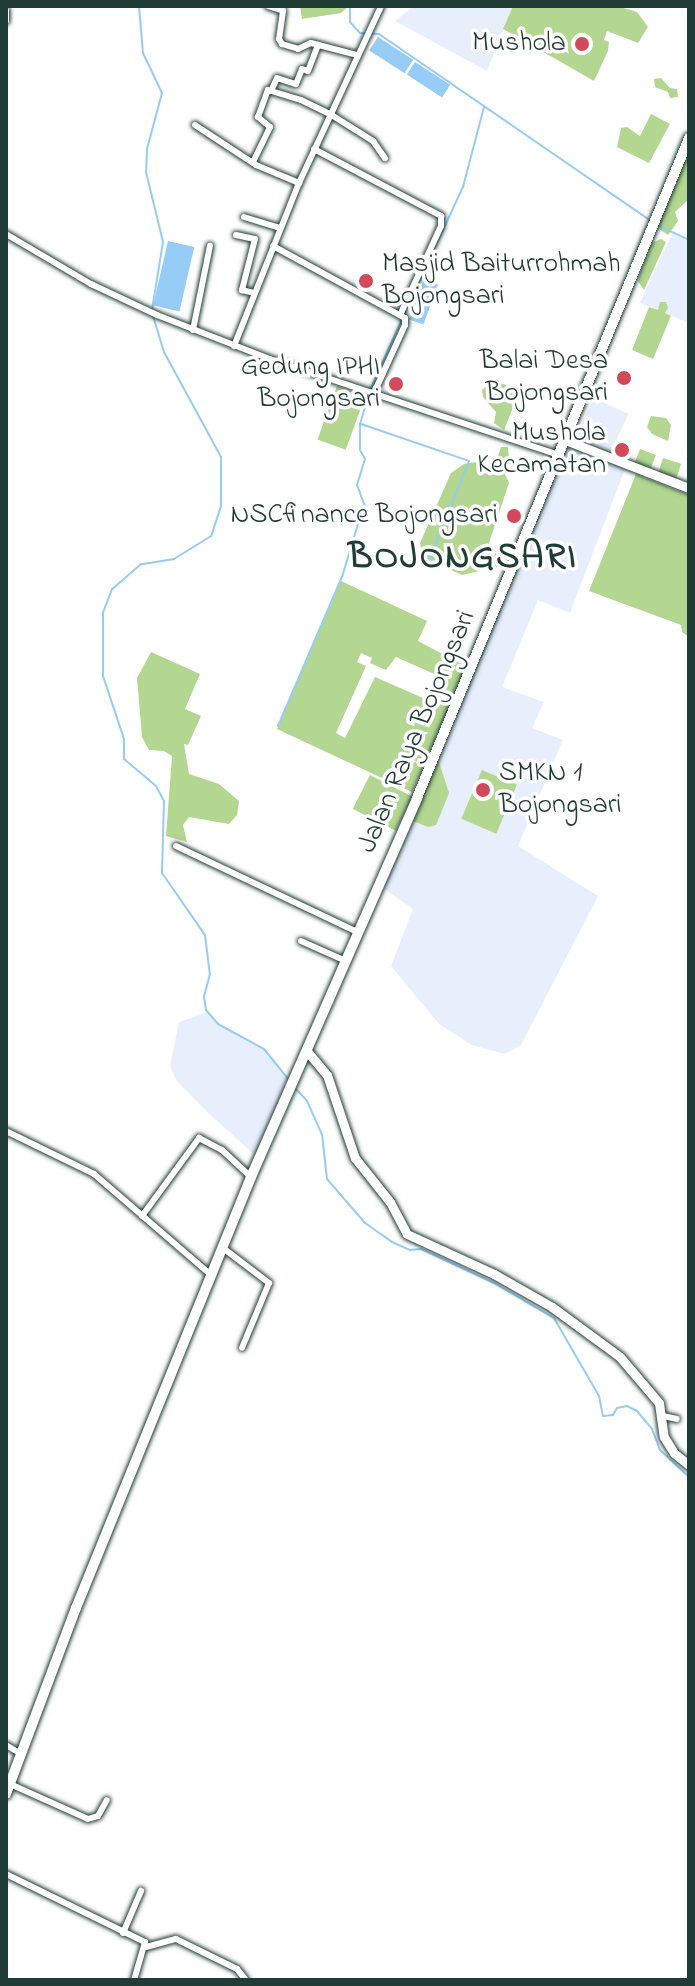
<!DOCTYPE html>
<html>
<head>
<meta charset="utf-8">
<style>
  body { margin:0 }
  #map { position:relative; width:695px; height:1986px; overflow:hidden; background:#fff; font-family:"Indie Flower",sans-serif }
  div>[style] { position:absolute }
  .built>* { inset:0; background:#e7eefc; transform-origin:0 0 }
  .green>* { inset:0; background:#b3d691; transform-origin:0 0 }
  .water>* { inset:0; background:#96ccf5; transform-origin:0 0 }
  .stream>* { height:2px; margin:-1px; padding:0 1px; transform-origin:1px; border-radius:1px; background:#96ccf5 }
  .roads { filter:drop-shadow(0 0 2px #1f3d34) drop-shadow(0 0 2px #1f3d34) }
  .street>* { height:6px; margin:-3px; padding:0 3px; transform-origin:3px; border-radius:3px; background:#fff }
  .secondary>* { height:9px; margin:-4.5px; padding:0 4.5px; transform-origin:4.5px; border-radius:4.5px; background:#fff }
  .primary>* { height:10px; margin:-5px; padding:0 5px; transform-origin:5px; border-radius:5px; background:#fff }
  .dots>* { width:22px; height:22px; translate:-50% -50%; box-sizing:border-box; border:4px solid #fff; border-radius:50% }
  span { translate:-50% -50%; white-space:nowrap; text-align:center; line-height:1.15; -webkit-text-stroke:7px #fff; paint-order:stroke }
  .poi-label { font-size:28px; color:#1f3d34 }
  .right { translate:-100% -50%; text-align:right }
  .left { translate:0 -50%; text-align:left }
  .street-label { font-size:28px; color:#1f3d34 }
  .district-label { font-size:36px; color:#1f3d34; font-weight:700; letter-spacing:2px }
  .frame { position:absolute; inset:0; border:8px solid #1f3d34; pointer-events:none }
</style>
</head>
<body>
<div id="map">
  <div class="built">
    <div style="clip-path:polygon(414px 6px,513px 6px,487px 71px,395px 21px)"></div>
    <div style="clip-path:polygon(672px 234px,689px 241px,689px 323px,640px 303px)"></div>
    <div style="left:594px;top:398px;width:38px;height:45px;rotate:25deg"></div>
    <div style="clip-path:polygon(573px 447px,625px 469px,570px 613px,538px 600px,502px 687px,544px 702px,532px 728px,563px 740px,518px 846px,598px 896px,521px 1045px,505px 1054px,472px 1045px,439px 1024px,391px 966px,413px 909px,383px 888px,565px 452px)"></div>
    <div style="clip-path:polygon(208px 1012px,218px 1024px,264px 1049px,289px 1080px,257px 1157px,206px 1111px,176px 1080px,170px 1066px,179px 1022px)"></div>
  </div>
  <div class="green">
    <div style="clip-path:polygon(300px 6px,349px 6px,341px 13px,302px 19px)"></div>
    <div style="clip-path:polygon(513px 6px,617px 6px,637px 12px,648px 27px,638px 43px,607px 31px,604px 40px,609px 42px,608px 51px,594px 81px,503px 29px)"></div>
    <div style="clip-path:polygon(654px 79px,661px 78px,670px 88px,677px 89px,678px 97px,670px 98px,668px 92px,655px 87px)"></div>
    <div style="clip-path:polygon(651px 114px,670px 124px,649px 163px,617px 147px,621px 128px,627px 127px,640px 136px)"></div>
    <div style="clip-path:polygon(689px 139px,689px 199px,675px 212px,678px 221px,668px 235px,656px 227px)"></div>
    <div style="clip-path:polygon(661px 239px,666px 242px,644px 290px,638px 281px,641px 271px,652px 243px)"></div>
    <div style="clip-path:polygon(660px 302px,666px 302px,668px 308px,665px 313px,671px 316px,653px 359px,632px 350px,649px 307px,658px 310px)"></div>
    <div style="clip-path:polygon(492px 380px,520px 390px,504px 430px,494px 423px,496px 412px,483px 397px,482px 390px)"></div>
    <div style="left:337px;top:386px;width:30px;height:57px;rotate:20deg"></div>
    <div style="clip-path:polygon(651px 416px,666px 418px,671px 425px,668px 441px,652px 434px,647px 427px)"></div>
    <div style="clip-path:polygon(501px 447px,508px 447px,509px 459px,505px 474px,509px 483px,488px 546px,501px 559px,497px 567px,462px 575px,423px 557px,420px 543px,451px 473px,464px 464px,476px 462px,494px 468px)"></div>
    <div style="left:640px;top:449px;width:17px;height:16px;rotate:21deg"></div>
    <div style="left:663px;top:458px;width:19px;height:15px;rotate:18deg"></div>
    <div style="clip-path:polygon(636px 474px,689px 495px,689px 637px,682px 632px,681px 625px,589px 591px)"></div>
    <div style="clip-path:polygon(evenodd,341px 581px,427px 621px,418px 641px,467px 667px,412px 792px,277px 729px,341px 581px,361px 653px,372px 658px,370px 663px,386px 670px,396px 657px,443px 678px,432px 702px,375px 677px,345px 738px,336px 733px,366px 666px,357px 662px,361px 653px)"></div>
    <div style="clip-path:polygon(151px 652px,200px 674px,185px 709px,201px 716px,188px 745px,184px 744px,189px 774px,219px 784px,239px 801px,237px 815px,229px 824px,189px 817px,183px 825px,187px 842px,166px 836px,172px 756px,164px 751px,149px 750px,142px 737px,137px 678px)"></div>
    <div style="clip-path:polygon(438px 759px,449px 793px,436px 825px,428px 827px,411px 820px)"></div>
    <div style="left:482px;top:770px;width:38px;height:53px;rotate:23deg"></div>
    <div style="left:370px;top:775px;width:48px;height:38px;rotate:27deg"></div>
  </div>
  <div class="water">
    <div style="left:378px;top:37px;width:42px;height:16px;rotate:33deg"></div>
    <div style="left:415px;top:62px;width:42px;height:15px;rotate:33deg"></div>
    <div style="left:168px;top:241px;width:27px;height:66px;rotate:13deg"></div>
    <div style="left:424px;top:279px;width:15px;height:43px;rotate:20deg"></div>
  </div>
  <div class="stream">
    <div style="left:139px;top:6px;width:47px;rotate:85.1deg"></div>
    <div style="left:143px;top:53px;width:44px;rotate:64.6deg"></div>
    <div style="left:162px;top:93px;width:58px;rotate:105deg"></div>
    <div style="left:147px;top:149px;width:23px;rotate:92deg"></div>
    <div style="left:146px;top:172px;width:72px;rotate:76.3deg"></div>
    <div style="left:163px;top:242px;width:69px;rotate:99.2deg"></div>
    <div style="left:350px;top:6px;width:16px;rotate:90deg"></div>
    <div style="left:350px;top:22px;width:15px;rotate:48deg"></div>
    <div style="left:360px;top:33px;width:19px;rotate:3deg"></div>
    <div style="left:379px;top:34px;width:329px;rotate:34.5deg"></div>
    <div style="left:659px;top:226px;width:33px;rotate:25deg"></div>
    <div style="left:404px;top:314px;width:140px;rotate:-65.1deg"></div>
    <div style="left:463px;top:187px;width:83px;rotate:-75.3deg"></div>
    <div style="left:153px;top:316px;width:38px;rotate:73deg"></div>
    <div style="left:164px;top:352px;width:119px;rotate:61.5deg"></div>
    <div style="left:221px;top:457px;width:49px;rotate:90deg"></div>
    <div style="left:221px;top:506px;width:32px;rotate:108deg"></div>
    <div style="left:211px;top:536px;width:44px;rotate:148.1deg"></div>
    <div style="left:174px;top:559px;width:33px;rotate:171deg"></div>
    <div style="left:141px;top:564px;width:38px;rotate:139deg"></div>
    <div style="left:112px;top:589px;width:26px;rotate:111deg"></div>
    <div style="left:103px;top:613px;width:63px;rotate:90deg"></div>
    <div style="left:103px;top:676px;width:66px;rotate:71.6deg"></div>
    <div style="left:124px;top:739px;width:20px;rotate:90deg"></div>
    <div style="left:124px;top:759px;width:42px;rotate:40.2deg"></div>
    <div style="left:156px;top:786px;width:17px;rotate:62deg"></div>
    <div style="left:164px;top:801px;width:72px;rotate:91.6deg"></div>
    <div style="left:162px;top:873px;width:75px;rotate:55.3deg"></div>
    <div style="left:205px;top:935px;width:39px;rotate:83deg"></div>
    <div style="left:210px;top:974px;width:24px;rotate:105deg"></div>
    <div style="left:204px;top:997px;width:13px;rotate:81deg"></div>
    <div style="left:206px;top:1010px;width:18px;rotate:49deg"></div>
    <div style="left:218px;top:1024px;width:52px;rotate:28.5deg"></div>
    <div style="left:264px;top:1049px;width:40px;rotate:51deg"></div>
    <div style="left:361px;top:424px;width:114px;rotate:18.9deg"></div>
    <div style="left:469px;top:461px;width:112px;rotate:112deg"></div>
    <div style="left:278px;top:726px;width:162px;rotate:-66.8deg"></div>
    <div style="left:342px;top:577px;width:76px;rotate:-73.2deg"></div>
    <div style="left:364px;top:504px;width:20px;rotate:-110deg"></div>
    <div style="left:357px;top:485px;width:27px;rotate:-73deg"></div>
    <div style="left:365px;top:459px;width:10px;rotate:-119deg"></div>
    <div style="left:360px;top:450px;width:26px;rotate:-90deg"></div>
    <div style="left:360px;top:424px;width:38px;rotate:-73deg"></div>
    <div style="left:371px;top:388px;width:76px;rotate:-65.8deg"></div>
    <div style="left:295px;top:1088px;width:18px;rotate:47deg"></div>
    <div style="left:307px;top:1101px;width:36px;rotate:66deg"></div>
    <div style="left:322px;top:1134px;width:45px;rotate:83.7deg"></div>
    <div style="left:327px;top:1179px;width:58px;rotate:49.2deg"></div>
    <div style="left:365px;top:1223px;width:33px;rotate:35deg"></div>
    <div style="left:392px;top:1242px;width:20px;rotate:24deg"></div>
    <div style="left:410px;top:1250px;width:11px;rotate:-5deg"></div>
    <div style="left:421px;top:1249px;width:81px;rotate:25deg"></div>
    <div style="left:494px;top:1283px;width:69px;rotate:30.3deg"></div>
    <div style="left:554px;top:1318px;width:90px;rotate:60deg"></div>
    <div style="left:599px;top:1396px;width:20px;rotate:79deg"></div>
    <div style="left:603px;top:1416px;width:10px;rotate:-6deg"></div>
    <div style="left:613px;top:1415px;width:8px;rotate:-60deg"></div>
    <div style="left:617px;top:1408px;width:10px;rotate:-11deg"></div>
    <div style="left:627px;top:1406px;width:11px;rotate:27deg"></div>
    <div style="left:637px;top:1411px;width:23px;rotate:50deg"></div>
    <div style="left:652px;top:1429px;width:22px;rotate:69deg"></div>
    <div style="left:660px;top:1450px;width:40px;rotate:43deg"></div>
  </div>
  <div class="roads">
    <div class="street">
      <div style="left:268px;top:6px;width:16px;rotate:18deg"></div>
      <div style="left:283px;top:11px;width:28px;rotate:98deg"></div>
      <div style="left:279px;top:39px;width:6px;rotate:59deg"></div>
      <div style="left:282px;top:44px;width:17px;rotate:17deg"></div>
      <div style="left:298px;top:49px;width:14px;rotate:-25deg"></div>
      <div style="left:311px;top:43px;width:48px;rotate:14.6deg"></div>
      <div style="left:6px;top:10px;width:11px;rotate:90deg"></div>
      <div style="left:271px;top:91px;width:14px;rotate:-65deg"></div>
      <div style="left:277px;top:78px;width:20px;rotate:18deg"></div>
      <div style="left:296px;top:84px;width:16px;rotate:-68deg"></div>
      <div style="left:302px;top:69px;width:6px;rotate:18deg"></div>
      <div style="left:308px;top:71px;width:28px;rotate:-69deg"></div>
      <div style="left:195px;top:125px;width:73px;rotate:33.3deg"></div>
      <div style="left:256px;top:165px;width:47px;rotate:22.7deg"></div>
      <div style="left:314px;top:149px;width:144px;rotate:27.8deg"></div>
      <div style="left:441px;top:216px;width:10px;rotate:90deg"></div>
      <div style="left:441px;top:226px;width:98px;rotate:114.7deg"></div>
      <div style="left:253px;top:162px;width:39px;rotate:-64deg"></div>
      <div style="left:270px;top:127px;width:16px;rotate:-140deg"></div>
      <div style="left:258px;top:117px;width:29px;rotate:-70deg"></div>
      <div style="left:268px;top:90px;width:34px;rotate:17deg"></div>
      <div style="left:301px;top:100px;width:32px;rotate:26deg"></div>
      <div style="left:330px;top:114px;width:51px;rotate:32.1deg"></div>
      <div style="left:373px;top:141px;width:21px;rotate:55deg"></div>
      <div style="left:244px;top:217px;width:38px;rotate:17deg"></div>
      <div style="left:6px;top:234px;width:99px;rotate:30.5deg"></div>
      <div style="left:91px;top:284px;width:73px;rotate:25.2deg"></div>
      <div style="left:157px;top:315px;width:121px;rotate:21.3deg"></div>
      <div style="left:270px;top:359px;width:304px;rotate:18.4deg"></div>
      <div style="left:236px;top:235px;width:19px;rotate:12deg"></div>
      <div style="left:255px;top:239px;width:53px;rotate:104.3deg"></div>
      <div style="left:242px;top:290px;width:12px;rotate:14deg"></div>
      <div style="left:273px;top:246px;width:150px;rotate:28.6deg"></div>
      <div style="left:405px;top:318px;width:7px;rotate:90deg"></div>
      <div style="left:405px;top:325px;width:75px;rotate:114.5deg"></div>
      <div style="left:193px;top:330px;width:86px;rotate:-78.6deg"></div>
      <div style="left:234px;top:346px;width:175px;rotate:-68.3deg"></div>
      <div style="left:299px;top:183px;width:195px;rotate:-65.1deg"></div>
      <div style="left:176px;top:846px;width:203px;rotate:25.4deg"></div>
      <div style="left:301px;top:941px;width:49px;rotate:24deg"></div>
      <div style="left:6px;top:1131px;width:98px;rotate:26deg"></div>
      <div style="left:94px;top:1174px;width:155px;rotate:40.8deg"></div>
      <div style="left:142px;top:1216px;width:97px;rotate:-53.8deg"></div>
      <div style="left:199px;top:1138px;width:26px;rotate:28deg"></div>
      <div style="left:222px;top:1150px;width:40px;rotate:43deg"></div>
      <div style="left:223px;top:1248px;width:58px;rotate:37.3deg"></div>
      <div style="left:269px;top:1283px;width:70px;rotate:112.6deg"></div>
      <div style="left:663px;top:1416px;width:14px;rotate:12deg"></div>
      <div style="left:6px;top:1745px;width:17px;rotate:31deg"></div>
      <div style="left:10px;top:1784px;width:85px;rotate:24.2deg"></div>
      <div style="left:88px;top:1819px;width:10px;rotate:-17deg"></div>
      <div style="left:98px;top:1816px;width:18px;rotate:-61deg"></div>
      <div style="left:6px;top:1874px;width:155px;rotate:26.1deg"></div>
      <div style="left:145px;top:1942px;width:40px;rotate:106deg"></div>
      <div style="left:123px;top:1933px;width:46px;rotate:-66.8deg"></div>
      <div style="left:146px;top:1947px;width:31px;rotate:-15deg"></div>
      <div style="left:176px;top:1939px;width:68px;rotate:26.2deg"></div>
      <div style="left:237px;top:1969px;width:14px;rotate:51deg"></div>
    </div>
    <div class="secondary">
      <div style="left:565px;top:440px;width:133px;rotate:21.2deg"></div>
      <div style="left:306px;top:1050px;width:33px;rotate:50deg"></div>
      <div style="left:327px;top:1075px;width:88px;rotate:71.4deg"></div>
      <div style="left:355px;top:1158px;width:56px;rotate:51.5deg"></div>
      <div style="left:390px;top:1202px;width:36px;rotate:62deg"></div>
      <div style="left:407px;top:1234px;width:96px;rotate:24.7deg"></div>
      <div style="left:494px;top:1274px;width:67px;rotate:29.6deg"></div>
      <div style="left:552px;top:1307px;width:84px;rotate:36.3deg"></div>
      <div style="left:620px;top:1357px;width:60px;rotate:49.7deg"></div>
      <div style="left:659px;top:1403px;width:34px;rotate:82deg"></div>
      <div style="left:664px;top:1437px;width:19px;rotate:58deg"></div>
      <div style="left:674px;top:1453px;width:19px;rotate:39deg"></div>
    </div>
    <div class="primary">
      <div style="left:6px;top:1794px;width:199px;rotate:-69.4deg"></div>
      <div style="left:76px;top:1608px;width:465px;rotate:-67.9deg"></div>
      <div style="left:251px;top:1177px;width:414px;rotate:-66.3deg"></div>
      <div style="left:417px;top:798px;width:714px;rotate:-67.6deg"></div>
    </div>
  </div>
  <div class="dots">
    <div style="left:582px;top:44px;background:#d1495b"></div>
    <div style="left:366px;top:281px;background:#d1495b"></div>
    <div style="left:624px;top:378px;background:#d1495b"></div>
    <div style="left:396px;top:384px;background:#d1495b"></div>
    <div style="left:622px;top:450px;background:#d1495b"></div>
    <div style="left:514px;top:516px;background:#d1495b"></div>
    <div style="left:483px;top:790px;background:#d1495b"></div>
  </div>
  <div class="poi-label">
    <span class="right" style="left:566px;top:44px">Mushola</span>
    <span class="left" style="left:382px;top:281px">Masjid Baiturrohmah<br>Bojongsari</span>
    <span class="right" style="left:608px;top:378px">Balai Desa<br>Bojongsari</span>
    <span class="right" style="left:380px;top:384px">Gedung IPHI<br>Bojongsari</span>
    <span class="right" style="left:606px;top:450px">Mushola<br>Kecamatan</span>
    <span class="right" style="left:498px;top:516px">NSCfinance Bojongsari</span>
    <span class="left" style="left:499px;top:790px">SMKN 1<br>Bojongsari</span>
  </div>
  <div class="street-label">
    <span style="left:418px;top:732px;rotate:-67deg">Jalan Raya Bojongsari</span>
  </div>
  <div class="district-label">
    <span style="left:463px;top:559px">BOJONGSARI</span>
  </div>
  <div class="frame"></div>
</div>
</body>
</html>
